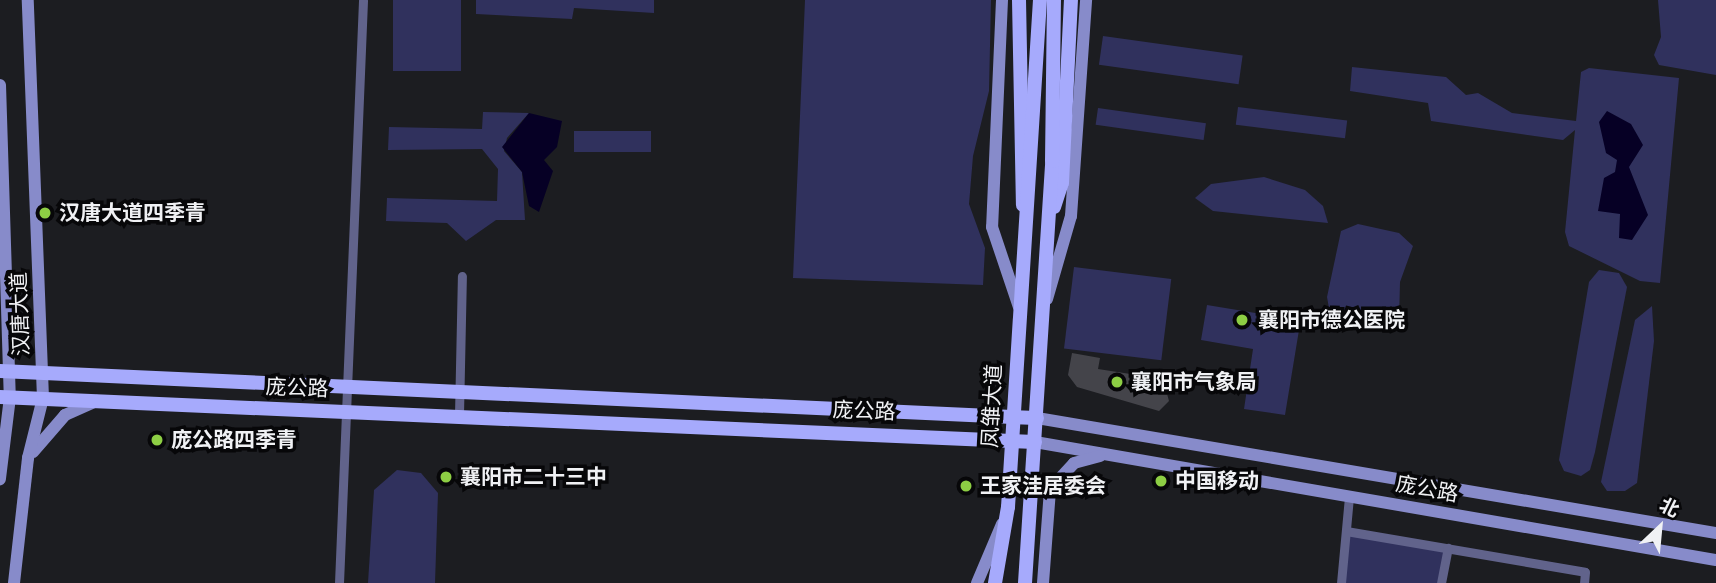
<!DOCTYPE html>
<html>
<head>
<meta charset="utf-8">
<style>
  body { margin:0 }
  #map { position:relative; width:1716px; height:583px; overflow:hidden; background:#1c1d21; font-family:Montserrat,"Noto Sans SC",sans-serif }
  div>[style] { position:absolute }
  .green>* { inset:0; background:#30315d; transform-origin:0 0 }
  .water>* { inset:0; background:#060025 }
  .building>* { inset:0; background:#44444a }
  .street>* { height:9px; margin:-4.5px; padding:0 4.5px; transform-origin:4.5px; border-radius:4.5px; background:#61638b }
  .secondary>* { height:12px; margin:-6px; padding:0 6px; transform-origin:6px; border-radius:6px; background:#878bca }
  .primary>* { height:14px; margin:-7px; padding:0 7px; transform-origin:7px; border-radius:7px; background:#a6aafc }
  .dots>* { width:19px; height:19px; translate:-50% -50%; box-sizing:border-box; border:4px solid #070709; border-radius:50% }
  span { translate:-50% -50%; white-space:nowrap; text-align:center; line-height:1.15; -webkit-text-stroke:7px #070709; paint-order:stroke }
  .poi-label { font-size:21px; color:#f0f1f4; font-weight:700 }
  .left { translate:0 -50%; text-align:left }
  .street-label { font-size:21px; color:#f0f1f4 }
  .north { position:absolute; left:1625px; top:492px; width:70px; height:70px; -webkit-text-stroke:5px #070709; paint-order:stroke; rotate:26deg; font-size:19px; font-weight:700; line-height:28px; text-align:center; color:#f0f1f4 }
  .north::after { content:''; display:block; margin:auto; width:24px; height:32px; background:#f0f1f4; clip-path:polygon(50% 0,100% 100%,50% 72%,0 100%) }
</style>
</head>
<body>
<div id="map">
  <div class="green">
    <div style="left:393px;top:0;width:68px;height:71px"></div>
    <div style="clip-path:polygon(476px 0,654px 0,654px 13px,574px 8px,572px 19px,476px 14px)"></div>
    <div style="clip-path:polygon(805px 0,991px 0,989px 91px,973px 156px,969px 204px,985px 248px,983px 285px,793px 278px)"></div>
    <div style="clip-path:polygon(1658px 0,1716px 0,1716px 75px,1659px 65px,1654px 55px,1661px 37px)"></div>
    <div style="left:1103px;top:36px;width:141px;height:29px;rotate:8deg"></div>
    <div style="clip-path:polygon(1352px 67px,1446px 77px,1466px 95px,1478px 93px,1512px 113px,1576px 121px,1581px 72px,1589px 68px,1679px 78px,1660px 283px,1640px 281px,1569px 246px,1565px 232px,1575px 130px,1563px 140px,1431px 121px,1428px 103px,1350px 91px)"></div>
    <div style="left:1238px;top:107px;width:110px;height:18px;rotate:7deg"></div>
    <div style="left:1098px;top:108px;width:109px;height:17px;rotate:8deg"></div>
    <div style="clip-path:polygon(483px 112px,529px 113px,507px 138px,504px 151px,522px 172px,525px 220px,496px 220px,466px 241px,447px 223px,386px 221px,387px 198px,497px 201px,498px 169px,482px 149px,388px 150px,389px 127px,482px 129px)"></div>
    <div style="left:574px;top:131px;width:77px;height:21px"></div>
    <div style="clip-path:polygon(1264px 177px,1305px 190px,1323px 206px,1328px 223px,1213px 211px,1195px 198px,1211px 184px)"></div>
    <div style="clip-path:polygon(1358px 224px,1399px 233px,1413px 246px,1400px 282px,1399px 322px,1388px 329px,1330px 314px,1327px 297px,1341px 231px)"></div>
    <div style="left:1074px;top:267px;width:98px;height:82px;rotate:7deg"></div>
    <div style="clip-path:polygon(1599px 270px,1619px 273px,1627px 287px,1595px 452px,1590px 470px,1581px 476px,1564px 471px,1559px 460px,1589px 282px)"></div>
    <div style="clip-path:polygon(1207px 305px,1292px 319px,1299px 330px,1285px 415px,1244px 409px,1253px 349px,1201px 340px)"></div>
    <div style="clip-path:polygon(1652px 306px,1654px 341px,1637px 483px,1625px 491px,1607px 491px,1601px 482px,1635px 320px)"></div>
    <div style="clip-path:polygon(397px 470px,421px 473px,438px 493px,435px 583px,368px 583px,374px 490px)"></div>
    <div style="clip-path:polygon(1346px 531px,1448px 548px,1441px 583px,1341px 583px)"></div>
  </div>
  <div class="water">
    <div style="clip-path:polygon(1607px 111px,1631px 124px,1643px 145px,1629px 167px,1648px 215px,1632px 240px,1619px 238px,1620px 214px,1598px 211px,1604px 178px,1615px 172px,1617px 160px,1606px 153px,1599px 122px)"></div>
    <div style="clip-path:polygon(529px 113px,562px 121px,557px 147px,544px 160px,553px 171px,539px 212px,529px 206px,522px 172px,502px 147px)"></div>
  </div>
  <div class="building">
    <div style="clip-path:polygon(1072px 353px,1100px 358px,1098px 369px,1163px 379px,1169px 401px,1159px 411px,1077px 387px,1068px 375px)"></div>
  </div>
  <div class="street">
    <div style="left:459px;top:415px;width:139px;rotate:-88.8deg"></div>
    <div style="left:1346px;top:531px;width:242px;rotate:9.7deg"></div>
    <div style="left:1585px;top:572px;width:11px;rotate:95deg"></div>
    <div style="left:339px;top:583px;width:583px;rotate:-87.64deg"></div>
    <div style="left:1341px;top:583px;width:86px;rotate:-84.7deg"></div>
    <div style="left:1441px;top:583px;width:36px;rotate:-79deg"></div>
  </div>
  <div class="secondary">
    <div style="left:1002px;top:0;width:227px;rotate:92.5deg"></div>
    <div style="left:992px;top:227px;width:84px;rotate:71.4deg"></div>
    <div style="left:0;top:85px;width:312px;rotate:88.2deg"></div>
    <div style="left:10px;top:397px;width:83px;rotate:97deg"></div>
    <div style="left:1047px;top:299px;width:86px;rotate:-73.9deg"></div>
    <div style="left:1071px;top:216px;width:217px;rotate:-86deg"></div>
    <div style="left:1037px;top:418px;width:689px;rotate:9.61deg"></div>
    <div style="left:1035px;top:442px;width:691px;rotate:9.83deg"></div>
    <div style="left:33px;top:452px;width:49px;rotate:-49.1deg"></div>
    <div style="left:65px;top:415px;width:35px;rotate:-24deg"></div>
    <div style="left:14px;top:583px;width:126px;rotate:-83.6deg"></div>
    <div style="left:28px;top:458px;width:62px;rotate:-76deg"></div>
    <div style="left:43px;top:398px;width:398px;rotate:-92.2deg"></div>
    <div style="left:977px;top:583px;width:64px;rotate:-67deg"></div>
    <div style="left:1043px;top:583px;width:94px;rotate:-85.7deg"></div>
    <div style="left:1050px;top:489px;width:35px;rotate:-47deg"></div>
    <div style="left:1074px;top:463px;width:27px;rotate:-15deg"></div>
  </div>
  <div class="primary">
    <div style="left:1019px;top:0;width:205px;rotate:88.9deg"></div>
    <div style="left:1054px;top:207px;width:25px;rotate:-72deg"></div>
    <div style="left:1062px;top:183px;width:183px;rotate:-87.2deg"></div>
    <div style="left:0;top:371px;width:1038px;rotate:2.6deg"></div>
    <div style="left:0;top:397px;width:1036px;rotate:2.49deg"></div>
    <div style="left:995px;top:583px;width:77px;rotate:-80.3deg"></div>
    <div style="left:1008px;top:507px;width:508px;rotate:-86.39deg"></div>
    <div style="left:1025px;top:583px;width:423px;rotate:-86.3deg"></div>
    <div style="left:1052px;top:161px;width:161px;rotate:-89.3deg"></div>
  </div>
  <div class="dots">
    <div style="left:45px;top:213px;background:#8dce44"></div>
    <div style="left:1242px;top:320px;background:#8dce44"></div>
    <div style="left:1117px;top:382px;background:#8dce44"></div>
    <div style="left:157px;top:440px;background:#8dce44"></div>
    <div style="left:446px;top:477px;background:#8dce44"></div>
    <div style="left:1161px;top:481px;background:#8dce44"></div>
    <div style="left:966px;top:486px;background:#8dce44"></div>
  </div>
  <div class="poi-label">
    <span class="left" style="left:59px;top:213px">汉唐大道四季青</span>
    <span class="left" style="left:1258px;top:320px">襄阳市德公医院</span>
    <span class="left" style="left:1131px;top:382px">襄阳市气象局</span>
    <span class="left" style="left:171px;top:440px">庞公路四季青</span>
    <span class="left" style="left:460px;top:477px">襄阳市二十三中</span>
    <span class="left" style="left:1175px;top:481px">中国移动</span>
    <span class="left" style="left:980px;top:486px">王家洼居委会</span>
  </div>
  <div class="street-label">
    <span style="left:20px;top:314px;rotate:-92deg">汉唐大道</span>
    <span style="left:297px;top:388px;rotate:2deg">庞公路</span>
    <span style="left:992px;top:406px;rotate:-87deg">凤雏大道</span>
    <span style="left:864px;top:411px;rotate:2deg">庞公路</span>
    <span style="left:1427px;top:489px;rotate:10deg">庞公路</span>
  </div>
  <div class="north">北</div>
</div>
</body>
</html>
